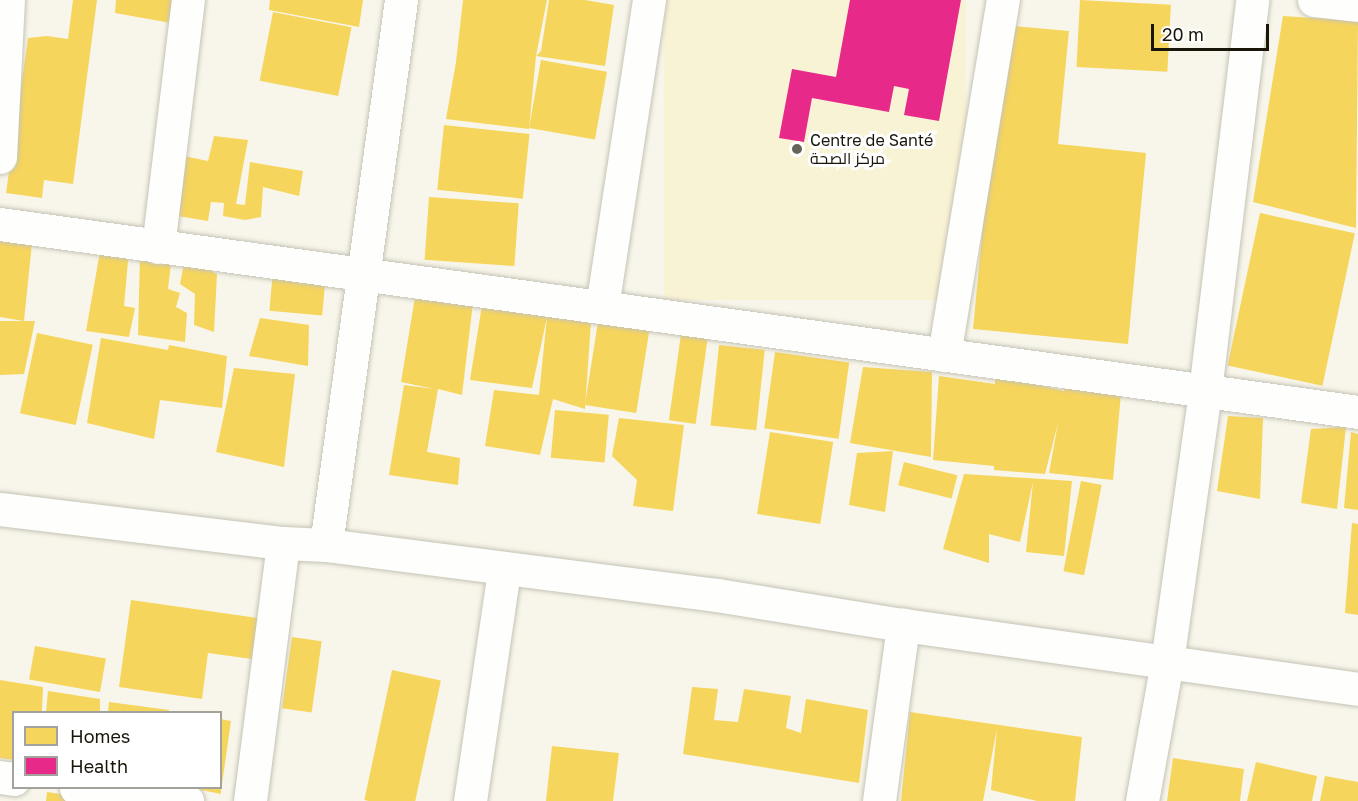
<!DOCTYPE html>
<html>
<head>
<meta charset="utf-8">
<style>
  body { margin:0 }
  #map { position:relative; width:1358px; height:801px; overflow:hidden; background:#f8f6ea; font-family:"Golos Text",Cairo,sans-serif }
  div>[style] { position:absolute }
  .built>* { inset:0; background:#f9f3d5; transform-origin:0 0 }
  .homes>* { inset:0; background:#f6d55c; transform-origin:0 0 }
  .health>* { inset:0; background:#e7298a }
  .roads { filter:drop-shadow(0 0 2px #c5c3b7) drop-shadow(0 0 2px #c5c3b7) }
  .minor>* { height:33px; margin:-16.5px; padding:0 16.5px; transform-origin:16.5px; border-radius:16.5px; background:#fefefc }
  .dots>* { width:16px; height:16px; translate:-50% -50%; box-sizing:border-box; border:3px solid #fff; border-radius:50% }
  span { translate:-50% -50%; white-space:nowrap; text-align:center; line-height:1.15; -webkit-text-stroke:6px #fff; paint-order:stroke }
  .poi-label { font-size:16px; color:#191609 }
  .left { translate:0 -50%; text-align:left }
  .legend { position:absolute; left:12px; top:711px; width:210px; height:78px; box-sizing:border-box; background:#fff; border:2px solid #a3a29d; margin:0; padding:8px 10px; list-style:none; font-size:18px; color:#191609 }
  .legend li { display:flex; align-items:center; gap:12px; height:30px }
  .legend b { width:30px; border:2px solid #a3a29d }
  .scale { position:absolute; left:1151px; top:24px; width:118px; height:27px; box-sizing:border-box; border:3px solid #191609; border-top:0; padding-left:8px; font-size:18px; line-height:21px; white-space:nowrap; color:#191609; -webkit-text-stroke:4px #fff; paint-order:stroke }
</style>
</head>
<body>
<div id="map">
  <div class="built">
    <div style="left:664px;top:0;width:302px;height:300px"></div>
  </div>
  <div class="homes">
    <div style="clip-path:polygon(73px 0,97px 0,73px 184px,44px 180px,42px 198px,6px 193px,28px 38px,47px 36px,68px 39px)"></div>
    <div style="clip-path:polygon(116px 0,173px 0,171px 23px,115px 13px)"></div>
    <div style="clip-path:polygon(270px 0,363px 0,359px 27px,269px 10px)"></div>
    <div style="clip-path:polygon(463px 0,547px 0,536px 56px,529px 129px,446px 119px,456px 62px)"></div>
    <div style="clip-path:polygon(549px 0,585px 0,614px 5px,605px 66px,536px 56px,541px 51px)"></div>
    <div style="left:1080px;top:0;width:91px;height:67px;rotate:3deg"></div>
    <div style="left:273px;top:12px;width:80px;height:70px;rotate:11deg"></div>
    <div style="clip-path:polygon(1283px 16px,1358px 21px,1356px 228px,1253px 202px)"></div>
    <div style="clip-path:polygon(1002px 25px,1069px 31px,1058px 144px,1146px 153px,1128px 344px,973px 329px)"></div>
    <div style="left:541px;top:60px;width:67px;height:69px;rotate:10deg"></div>
    <div style="left:444px;top:125px;width:86px;height:65px;rotate:6deg"></div>
    <div style="clip-path:polygon(214px 136px,248px 140px,236px 204px,245px 205px,250px 162px,303px 171px,299px 196px,263px 187px,261px 217px,245px 220px,223px 216px,224px 203px,211px 202px,208px 221px,172px 215px,179px 155px,208px 161px)"></div>
    <div style="left:429px;top:197px;width:90px;height:63px;rotate:4deg"></div>
    <div style="left:1260px;top:213px;width:97px;height:156px;rotate:12deg"></div>
    <div style="clip-path:polygon(0 240px,32px 243px,24px 321px,0 317px)"></div>
    <div style="clip-path:polygon(101px 246px,129px 250px,124px 306px,135px 308px,129px 337px,86px 331px)"></div>
    <div style="clip-path:polygon(140px 256px,171px 263px,168px 289px,180px 293px,176px 307px,187px 313px,185px 342px,138px 335px)"></div>
    <div style="clip-path:polygon(185px 258px,217px 274px,214px 332px,194px 325px,195px 294px,180px 284px)"></div>
    <div style="left:273px;top:270px;width:53px;height:41px;rotate:5deg"></div>
    <div style="clip-path:polygon(415px 297px,473px 303px,462px 395px,438px 389px,427px 452px,460px 458px,458px 485px,389px 475px,404px 385px,434px 389px,401px 382px)"></div>
    <div style="clip-path:polygon(482px 305px,591px 321px,585px 409px,553px 399px,540px 455px,485px 446px,494px 390px,539px 395px,547px 317px,532px 388px,470px 380px)"></div>
    <div style="clip-path:polygon(260px 318px,309px 325px,308px 366px,249px 356px)"></div>
    <div style="clip-path:polygon(0 321px,35px 321px,24px 374px,0 375px)"></div>
    <div style="left:598px;top:322px;width:52px;height:84px;rotate:9deg"></div>
    <div style="left:37px;top:333px;width:57px;height:82px;rotate:12deg"></div>
    <div style="left:681px;top:334px;width:27px;height:87px;rotate:8deg"></div>
    <div style="clip-path:polygon(101px 338px,168px 350px,169px 345px,227px 356px,222px 408px,160px 400px,154px 439px,87px 423px)"></div>
    <div style="left:719px;top:345px;width:46px;height:81px;rotate:6deg"></div>
    <div style="left:775px;top:352px;width:75px;height:77px;rotate:8deg"></div>
    <div style="clip-path:polygon(863px 367px,932px 372px,931px 457px,850px 443px)"></div>
    <div style="clip-path:polygon(234px 368px,295px 374px,284px 467px,216px 452px)"></div>
    <div style="clip-path:polygon(995px 374px,1064px 391px,1065px 387px,1121px 394px,1113px 480px,1049px 473px,1058px 423px,1045px 474px,994px 470px,994px 466px,933px 460px,939px 376px,995px 384px)"></div>
    <div style="left:555px;top:410px;width:54px;height:48px;rotate:5deg"></div>
    <div style="clip-path:polygon(1228px 416px,1263px 418px,1260px 499px,1217px 491px)"></div>
    <div style="clip-path:polygon(619px 418px,684px 425px,673px 511px,633px 506px,637px 480px,612px 456px)"></div>
    <div style="clip-path:polygon(1346px 427px,1337px 509px,1301px 503px,1311px 429px)"></div>
    <div style="left:770px;top:432px;width:64px;height:83px;rotate:9deg"></div>
    <div style="clip-path:polygon(1351px 432px,1358px 434px,1358px 510px,1344px 508px)"></div>
    <div style="clip-path:polygon(893px 451px,885px 512px,849px 505px,857px 453px)"></div>
    <div style="left:904px;top:462px;width:55px;height:24px;rotate:14deg"></div>
    <div style="clip-path:polygon(964px 474px,1072px 481px,1064px 556px,1026px 552px,1033px 482px,1020px 542px,989px 534px,989px 563px,943px 549px)"></div>
    <div style="left:1081px;top:481px;width:21px;height:92px;rotate:11deg"></div>
    <div style="clip-path:polygon(1352px 523px,1358px 524px,1358px 615px,1345px 613px)"></div>
    <div style="clip-path:polygon(131px 600px,258px 618px,252px 659px,208px 653px,202px 699px,119px 687px)"></div>
    <div style="left:292px;top:637px;width:30px;height:72px;rotate:8deg"></div>
    <div style="left:35px;top:646px;width:72px;height:34px;rotate:10deg"></div>
    <div style="left:392px;top:670px;width:50px;height:133px;rotate:12deg"></div>
    <div style="clip-path:polygon(0 680px,43px 687px,42px 712px,14px 712px,14px 760px,0 758px)"></div>
    <div style="clip-path:polygon(692px 687px,718px 689px,714px 720px,738px 722px,744px 689px,791px 696px,786px 728px,801px 733px,806px 699px,868px 710px,859px 783px,683px 754px)"></div>
    <div style="clip-path:polygon(48px 691px,100px 699px,100px 712px,46px 712px)"></div>
    <div style="clip-path:polygon(109px 702px,169px 710px,169px 712px,108px 712px)"></div>
    <div style="clip-path:polygon(910px 712px,1082px 737px,1075px 801px,1037px 801px,991px 790px,997px 729px,983px 801px,901px 801px)"></div>
    <div style="clip-path:polygon(220px 719px,231px 721px,222px 784px,220px 784px)"></div>
    <div style="clip-path:polygon(552px 746px,619px 753px,613px 801px,546px 801px)"></div>
    <div style="clip-path:polygon(1173px 758px,1244px 769px,1240px 801px,1167px 801px)"></div>
    <div style="clip-path:polygon(1256px 762px,1317px 776px,1312px 801px,1247px 801px)"></div>
    <div style="clip-path:polygon(1325px 776px,1358px 782px,1358px 801px,1320px 801px)"></div>
    <div style="clip-path:polygon(192px 788px,221px 788px,221px 794px)"></div>
    <div style="clip-path:polygon(47px 792px,100px 800px,100px 801px,46px 801px)"></div>
  </div>
  <div class="health">
    <div style="clip-path:polygon(850px 0,961px 0,939px 121px,904px 115px,909px 89px,894px 86px,889px 112px,812px 98px,804px 142px,779px 138px,792px 69px,836px 77px)"></div>
  </div>
  <div class="roads">
    <div class="minor">
      <div style="left:1314px;top:0;width:44px;rotate:6.5deg"></div>
      <div style="left:0;top:157px;width:157px;rotate:-87.1deg"></div>
      <div style="left:0;top:224px;width:1371px;rotate:7.88deg"></div>
      <div style="left:158px;top:247px;width:249px;rotate:-83.1deg"></div>
      <div style="left:602px;top:307px;width:311px;rotate:-81.3deg"></div>
      <div style="left:944px;top:355px;width:360px;rotate:-80.6deg"></div>
      <div style="left:0;top:509px;width:285px;rotate:6.9deg"></div>
      <div style="left:283px;top:543px;width:43px;rotate:2.7deg"></div>
      <div style="left:326px;top:545px;width:394px;rotate:7.3deg"></div>
      <div style="left:717px;top:595px;width:188px;rotate:9.2deg"></div>
      <div style="left:903px;top:625px;width:459px;rotate:8deg"></div>
      <div style="left:326px;top:545px;width:550px;rotate:-82.16deg"></div>
      <div style="left:0;top:777px;width:14px;rotate:8deg"></div>
      <div style="left:76px;top:788px;width:112px;rotate:6.7deg"></div>
      <div style="left:250px;top:801px;width:260px;rotate:-82.7deg"></div>
      <div style="left:470px;top:801px;width:233px;rotate:-81.6deg"></div>
      <div style="left:879px;top:801px;width:178px;rotate:-82.2deg"></div>
      <div style="left:1142px;top:801px;width:141px;rotate:-79.8deg"></div>
      <div style="left:1167px;top:662px;width:274px;rotate:-82deg"></div>
      <div style="left:1205px;top:391px;width:394px;rotate:-83.1deg"></div>
    </div>
  </div>
  <div class="dots">
    <div style="left:797px;top:149px;background:#676458"></div>
  </div>
  <div class="poi-label">
    <span class="left" style="left:810px;top:149px">Centre de Santé<br>مركز الصحة</span>
  </div>
  <ul class="legend">
  <li><b style="height:16px;background:#f6d55c"></b>Homes</li>
  <li><b style="height:16px;background:#e7298a"></b>Health</li>
  </ul>
  <div class="scale">20 m</div>
</div>
</body>
</html>
